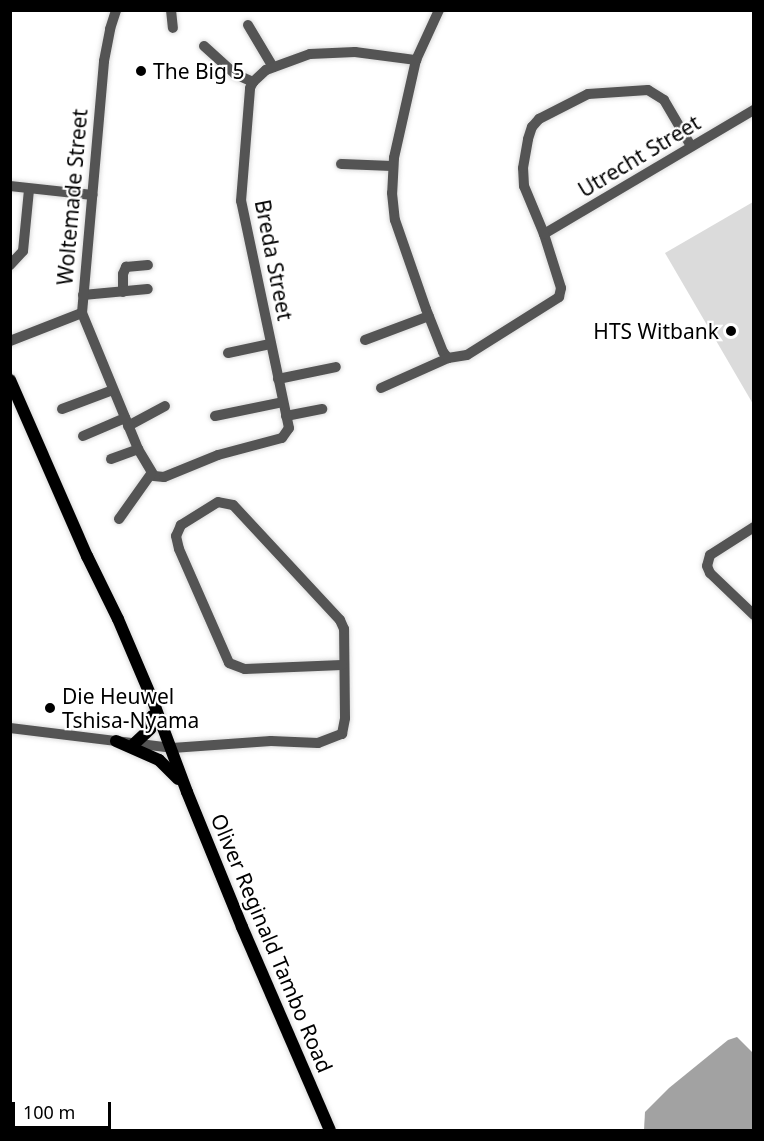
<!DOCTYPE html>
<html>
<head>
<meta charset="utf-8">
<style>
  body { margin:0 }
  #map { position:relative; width:764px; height:1141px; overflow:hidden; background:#fff; font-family:"Noto Sans",sans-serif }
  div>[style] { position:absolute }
  .green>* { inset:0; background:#dbdbdb }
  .water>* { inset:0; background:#a2a2a2 }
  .roads { filter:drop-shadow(0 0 2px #dbdbdb) drop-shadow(0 0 2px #dbdbdb) }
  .minor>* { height:10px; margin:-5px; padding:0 5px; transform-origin:5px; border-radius:5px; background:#545454 }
  .major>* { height:12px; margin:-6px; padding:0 6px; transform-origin:6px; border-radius:6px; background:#000 }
  .dots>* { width:16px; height:16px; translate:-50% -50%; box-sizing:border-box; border:3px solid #fff; border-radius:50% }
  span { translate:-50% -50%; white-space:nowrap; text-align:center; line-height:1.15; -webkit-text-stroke:4.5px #fff; paint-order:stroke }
  .poi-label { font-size:21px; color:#000 }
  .left { translate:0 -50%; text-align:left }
  .right { translate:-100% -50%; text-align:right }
  .street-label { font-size:21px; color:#000 }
  .frame { position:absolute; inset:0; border:12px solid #000; pointer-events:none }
  .scale { position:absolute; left:12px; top:1102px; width:99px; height:27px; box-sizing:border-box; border:3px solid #000; border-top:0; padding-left:8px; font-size:18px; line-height:21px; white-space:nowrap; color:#000; -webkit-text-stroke:4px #fff; paint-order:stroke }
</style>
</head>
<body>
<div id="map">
  <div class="green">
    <div style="clip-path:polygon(753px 202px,753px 404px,665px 253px)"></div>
  </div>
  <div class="water">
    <div style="clip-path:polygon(737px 1037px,753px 1053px,753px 1130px,644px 1130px,645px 1112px,669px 1088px,728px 1040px)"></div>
  </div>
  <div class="roads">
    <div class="minor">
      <div style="left:171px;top:10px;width:18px;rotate:84deg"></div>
      <div style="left:439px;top:10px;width:55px;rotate:114.7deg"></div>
      <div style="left:416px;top:60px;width:100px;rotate:102.7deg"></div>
      <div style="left:394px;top:158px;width:35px;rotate:93deg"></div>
      <div style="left:392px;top:193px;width:27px;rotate:84deg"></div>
      <div style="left:395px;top:220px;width:94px;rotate:70.8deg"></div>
      <div style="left:426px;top:309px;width:46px;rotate:68.4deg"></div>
      <div style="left:443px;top:352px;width:8px;rotate:50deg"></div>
      <div style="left:248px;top:25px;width:49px;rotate:59.2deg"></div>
      <div style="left:204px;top:46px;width:42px;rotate:42.1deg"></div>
      <div style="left:235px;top:74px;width:20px;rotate:24deg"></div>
      <div style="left:341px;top:164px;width:52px;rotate:2.2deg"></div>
      <div style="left:10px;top:186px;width:83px;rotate:6.2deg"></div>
      <div style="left:544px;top:234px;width:244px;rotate:-30.6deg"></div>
      <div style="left:10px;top:265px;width:19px;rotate:-47deg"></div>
      <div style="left:23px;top:251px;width:61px;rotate:-84.4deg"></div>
      <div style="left:123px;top:292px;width:18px;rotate:-90deg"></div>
      <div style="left:123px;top:274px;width:8px;rotate:-67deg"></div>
      <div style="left:126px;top:267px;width:22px;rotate:-5deg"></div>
      <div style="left:83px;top:295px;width:65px;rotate:-5.3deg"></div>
      <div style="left:82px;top:313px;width:147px;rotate:67.6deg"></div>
      <div style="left:138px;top:449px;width:31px;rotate:59deg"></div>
      <div style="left:154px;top:476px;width:10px;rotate:6deg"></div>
      <div style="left:164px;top:477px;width:58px;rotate:-22.2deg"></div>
      <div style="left:218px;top:455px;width:66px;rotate:-14.9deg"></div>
      <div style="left:282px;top:438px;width:12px;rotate:-55deg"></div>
      <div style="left:289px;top:428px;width:232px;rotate:-101.9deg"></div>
      <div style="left:241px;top:201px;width:113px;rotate:-85.4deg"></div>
      <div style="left:250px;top:88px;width:7px;rotate:-63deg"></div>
      <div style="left:253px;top:82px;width:18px;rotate:-43deg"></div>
      <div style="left:266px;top:70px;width:47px;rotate:-20deg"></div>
      <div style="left:310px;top:54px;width:45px;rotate:-2.5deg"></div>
      <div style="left:355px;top:52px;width:62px;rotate:7.5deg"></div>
      <div style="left:365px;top:340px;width:68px;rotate:-20.6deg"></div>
      <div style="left:10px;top:341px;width:77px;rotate:-21.3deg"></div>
      <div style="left:82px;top:313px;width:253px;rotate:-85deg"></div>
      <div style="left:104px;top:61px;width:33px;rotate:-79deg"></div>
      <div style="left:110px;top:29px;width:20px;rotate:-72deg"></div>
      <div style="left:228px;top:353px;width:43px;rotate:-12.1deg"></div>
      <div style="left:278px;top:379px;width:59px;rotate:-11.7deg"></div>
      <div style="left:381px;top:388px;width:73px;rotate:-24.1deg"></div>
      <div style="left:448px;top:358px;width:19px;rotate:-9deg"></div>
      <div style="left:467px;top:355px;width:109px;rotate:-32.2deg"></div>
      <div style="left:559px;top:297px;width:9px;rotate:-77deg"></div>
      <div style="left:561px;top:288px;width:57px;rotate:-107.5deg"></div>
      <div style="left:544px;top:234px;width:52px;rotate:-112.6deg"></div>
      <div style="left:524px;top:186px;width:18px;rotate:-93deg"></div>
      <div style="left:523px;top:168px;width:29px;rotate:-80deg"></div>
      <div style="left:528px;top:139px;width:13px;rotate:-72deg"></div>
      <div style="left:532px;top:127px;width:11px;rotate:-49deg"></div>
      <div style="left:539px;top:119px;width:55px;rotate:-27deg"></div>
      <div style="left:588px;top:94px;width:60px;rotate:-3.8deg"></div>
      <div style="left:648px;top:90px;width:19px;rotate:32deg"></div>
      <div style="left:664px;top:100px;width:53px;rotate:59.6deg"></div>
      <div style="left:62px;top:409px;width:54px;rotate:-20.4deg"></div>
      <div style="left:215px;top:416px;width:69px;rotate:-11.6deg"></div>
      <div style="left:286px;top:416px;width:37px;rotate:-11deg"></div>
      <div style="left:128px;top:426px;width:42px;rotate:-28.4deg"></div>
      <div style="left:83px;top:436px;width:46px;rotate:-23.2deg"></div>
      <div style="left:111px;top:459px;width:29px;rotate:-20deg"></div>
      <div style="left:119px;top:519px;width:55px;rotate:-54.6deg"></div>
      <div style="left:754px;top:527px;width:52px;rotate:147.5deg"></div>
      <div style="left:710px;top:555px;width:11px;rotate:105deg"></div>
      <div style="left:707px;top:566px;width:8px;rotate:67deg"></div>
      <div style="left:710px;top:573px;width:61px;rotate:43.7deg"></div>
      <div style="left:10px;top:728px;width:163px;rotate:7deg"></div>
      <div style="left:172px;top:748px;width:99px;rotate:-4deg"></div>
      <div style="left:271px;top:741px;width:47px;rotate:2.4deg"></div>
      <div style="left:318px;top:743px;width:26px;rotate:-21deg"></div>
      <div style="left:342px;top:734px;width:16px;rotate:-79deg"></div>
      <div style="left:345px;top:718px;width:89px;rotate:-90.6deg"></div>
      <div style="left:344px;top:629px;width:10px;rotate:-114deg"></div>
      <div style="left:340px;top:620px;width:157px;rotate:-132.9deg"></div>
      <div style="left:233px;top:505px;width:15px;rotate:-169deg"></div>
      <div style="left:218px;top:502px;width:44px;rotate:148.1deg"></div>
      <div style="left:181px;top:525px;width:12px;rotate:114deg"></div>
      <div style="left:176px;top:536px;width:13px;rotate:77deg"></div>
      <div style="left:179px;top:549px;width:124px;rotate:66.3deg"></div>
      <div style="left:229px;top:663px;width:17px;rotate:21deg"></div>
      <div style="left:245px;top:669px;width:97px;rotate:-2.4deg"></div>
    </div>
    <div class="major">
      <div style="left:10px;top:380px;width:192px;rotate:66.4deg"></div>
      <div style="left:87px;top:556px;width:70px;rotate:63.8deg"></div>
      <div style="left:118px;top:619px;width:89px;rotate:66.9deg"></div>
      <div style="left:153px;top:701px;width:97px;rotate:69.5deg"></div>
      <div style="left:187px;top:792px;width:146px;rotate:67.8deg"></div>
      <div style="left:242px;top:927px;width:221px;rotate:66.6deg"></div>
      <div style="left:116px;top:741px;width:47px;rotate:23.8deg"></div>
      <div style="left:159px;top:760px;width:27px;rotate:45deg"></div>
      <div style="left:134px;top:744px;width:22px;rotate:-43deg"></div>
      <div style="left:150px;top:729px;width:13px;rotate:-81deg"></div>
    </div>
  </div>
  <div class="dots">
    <div style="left:141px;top:71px;background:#000"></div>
    <div style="left:731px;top:331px;background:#000"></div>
    <div style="left:50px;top:708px;background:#000"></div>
  </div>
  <div class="poi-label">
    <span class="left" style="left:153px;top:71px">The Big 5</span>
    <span class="right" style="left:719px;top:331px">HTS Witbank</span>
    <span class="left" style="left:62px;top:708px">Die Heuwel<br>Tshisa-Nyama</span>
  </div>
  <div class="street-label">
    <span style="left:639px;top:156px;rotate:-31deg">Utrecht Street</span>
    <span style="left:72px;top:197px;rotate:-85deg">Woltemade Street</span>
    <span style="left:274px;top:260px;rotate:79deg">Breda Street</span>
    <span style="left:272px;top:943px;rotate:67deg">Oliver Reginald Tambo Road</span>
  </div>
  <div class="frame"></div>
  <div class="scale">100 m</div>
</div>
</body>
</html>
